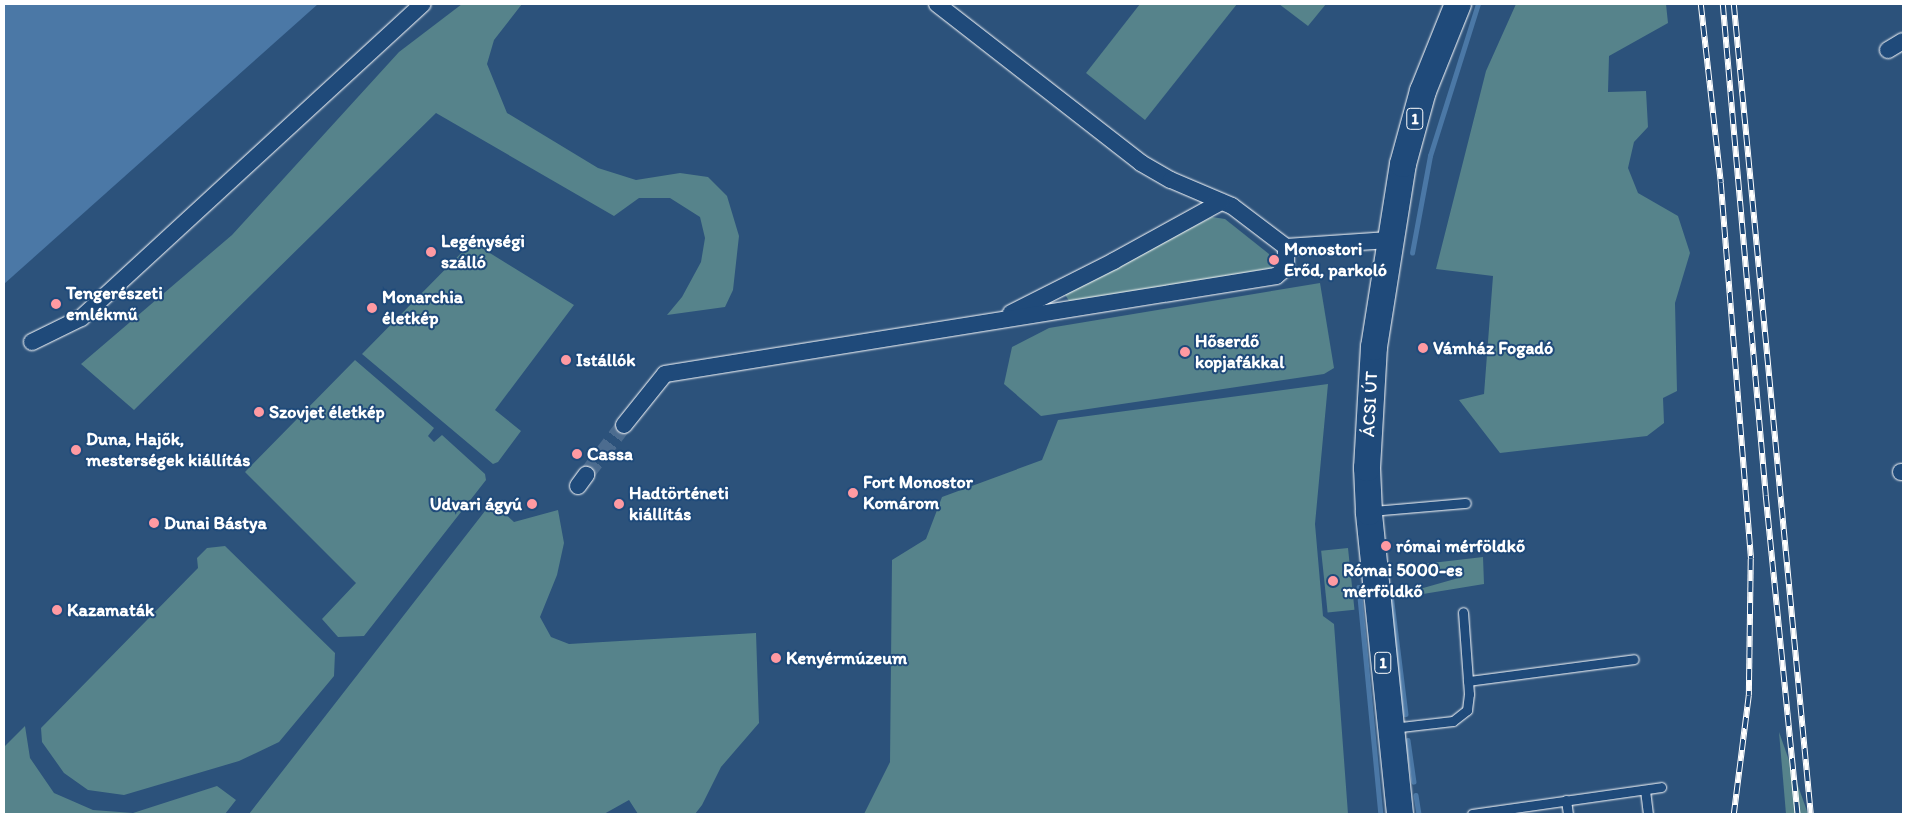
<!DOCTYPE html>
<html>
<head>
<meta charset="utf-8">
<style>
  body { margin:0 }
  #map { position:relative; width:1907px; height:818px; overflow:hidden; background:#2c527b; font-family:Itim,sans-serif }
  div>[style] { position:absolute }
  .green>* { inset:0; background:#56838b; transform-origin:0 0 }
  .water>* { inset:0; background:#4b78a6 }
  .stream>* { height:4.5px; margin:-2.25px; padding:0 2.25px; transform-origin:2.25px; border-radius:2.25px; background:#4b78a6 }
  .minor-tunnel>* { height:16px; margin-top:-8px; transform-origin:0; background:repeating-linear-gradient(90deg,#4c6c8f 0 16px,transparent 0 24px) }
  .roads { filter:drop-shadow(0 0 1px #fff) drop-shadow(0 0 1px #fff) }
  .service>* { height:9px; margin:-4.5px; padding:0 4.5px; transform-origin:4.5px; border-radius:4.5px; background:#1f4a7a }
  .minor>* { height:16px; margin:-8px; padding:0 8px; transform-origin:8px; border-radius:8px; background:#1f4a7a }
  .primary>* { height:26px; margin:-13px; padding:0 13px; transform-origin:13px; border-radius:13px; background:#1f4a7a }
  .rail>* { height:5.5px; margin-top:-2.75px; transform-origin:0; background:repeating-linear-gradient(90deg,#1f4a7a 0 11px,#fff 0 22px); box-sizing:border-box; border-block:1px solid #fff }
  .dots>* { width:14px; height:14px; translate:-50% -50%; box-sizing:border-box; border:2px solid #1f4a7a; border-radius:50% }
  span { translate:-50% -50%; white-space:nowrap; text-align:center; line-height:1.15; -webkit-text-stroke:4px #1f4a7a; paint-order:stroke }
  .shield-label span { padding:1px 4px; background:#1f4a7a; border:1px solid; border-radius:4px; -webkit-text-stroke-width:0 }
  .shield-label { font-size:16px; color:#fff; font-weight:700 }
  .poi-label { font-size:18px; color:#fff; font-weight:700 }
  .left { translate:0 -50%; text-align:left }
  .right { translate:-100% -50%; text-align:right }
  .street-label { font-size:18px; color:#fff }
  .frame { position:absolute; inset:0; border:5px solid #fff; pointer-events:none }
</style>
</head>
<body>
<div id="map">
  <div class="green">
    <div style="clip-path:polygon(462px 4px,522px 4px,494px 40px,487px 64px,507px 113px,598px 168px,636px 180px,680px 173px,708px 177px,727px 196px,739px 236px,733px 290px,725px 307px,667px 315px,682px 297px,701px 262px,705px 238px,700px 217px,670px 198px,639px 198px,614px 216px,436px 113px,134px 410px,81px 364px,232px 235px,399px 52px)"></div>
    <div style="clip-path:polygon(1140px 4px,1237px 4px,1145px 120px,1086px 73px)"></div>
    <div style="clip-path:polygon(1279px 4px,1326px 4px,1308px 26px)"></div>
    <div style="clip-path:polygon(1516px 4px,1666px 4px,1668px 23px,1609px 56px,1608px 92px,1646px 91px,1648px 127px,1634px 142px,1628px 168px,1638px 193px,1678px 216px,1690px 253px,1675px 303px,1677px 391px,1663px 398px,1664px 423px,1647px 436px,1500px 453px,1459px 400px,1484px 394px,1493px 276px,1436px 269px,1486px 71px)"></div>
    <div style="clip-path:polygon(1212px 217px,1225px 219px,1269px 254px,1272px 268px,1071px 304px,1064px 293px)"></div>
    <div style="clip-path:polygon(472px 242px,574px 305px,495px 410px,521px 431px,498px 462px,493px 464px,362px 354px)"></div>
    <div style="clip-path:polygon(1320px 283px,1334px 368px,1324px 374px,1041px 416px,1004px 384px,1012px 347px,1049px 328px)"></div>
    <div style="clip-path:polygon(355px 360px,434px 428px,428px 436px,434px 442px,442px 435px,485px 474px,486px 480px,364px 636px,338px 637px,322px 619px,356px 583px,245px 472px)"></div>
    <div style="clip-path:polygon(1328px 384px,1315px 524px,1323px 616px,1334px 624px,1348px 814px,864px 814px,890px 762px,892px 560px,926px 539px,942px 497px,1042px 460px,1058px 420px)"></div>
    <div style="clip-path:polygon(492px 502px,514px 522px,558px 510px,564px 543px,557px 575px,540px 617px,551px 637px,569px 644px,756px 633px,759px 723px,721px 767px,702px 805px,695px 814px,638px 814px,629px 800px,604px 814px,249px 814px)"></div>
    <div style="clip-path:polygon(225px 546px,335px 653px,334px 676px,279px 742px,239px 761px,124px 795px,88px 790px,64px 773px,42px 742px,41px 728px,198px 568px,197px 558px,207px 548px)"></div>
    <div style="left:1348px;top:548px;width:62px;height:27px;rotate:84deg"></div>
    <div style="clip-path:polygon(1483px 557px,1484px 584px,1417px 595px,1416px 590px,1462px 577px,1461px 572px,1412px 576px,1406px 566px)"></div>
    <div style="clip-path:polygon(25px 726px,30px 758px,54px 793px,93px 810px,133px 813px,217px 786px,236px 800px,225px 814px,4px 814px,4px 747px)"></div>
    <div style="clip-path:polygon(1779px 732px,1808px 814px,1786px 814px)"></div>
  </div>
  <div class="water">
    <div style="clip-path:polygon(4px 4px,318px 4px,4px 284px)"></div>
  </div>
  <div class="stream">
    <div style="left:1412px;top:253px;width:99px;rotate:-79.5deg"></div>
    <div style="left:1430px;top:156px;width:159px;rotate:-72.5deg"></div>
    <div style="left:1359px;top:587px;width:228px;rotate:84.5deg"></div>
    <div style="left:1391px;top:594px;width:121px;rotate:82.9deg"></div>
    <div style="left:1408px;top:740px;width:42px;rotate:81.9deg"></div>
    <div style="left:1416px;top:795px;width:19px;rotate:81deg"></div>
  </div>
  <div class="minor-tunnel">
    <div style="left:586px;top:475px;width:63px;rotate:-52.8deg"></div>
  </div>
  <div class="roads">
    <div class="service">
      <div style="left:1372px;top:511px;width:94px;rotate:-4.9deg"></div>
      <div style="left:1468px;top:681px;width:167px;rotate:-7.5deg"></div>
      <div style="left:1392px;top:728px;width:61px;rotate:-6.5deg"></div>
      <div style="left:1453px;top:721px;width:18px;rotate:-38deg"></div>
      <div style="left:1467px;top:710px;width:16px;rotate:-83deg"></div>
      <div style="left:1469px;top:694px;width:82px;rotate:-94.2deg"></div>
      <div style="left:1645px;top:790px;width:24px;rotate:83deg"></div>
      <div style="left:1566px;top:800px;width:14px;rotate:82deg"></div>
      <div style="left:1472px;top:814px;width:191px;rotate:-8.1deg"></div>
    </div>
    <div class="minor">
      <div style="left:937px;top:4px;width:259px;rotate:37.9deg"></div>
      <div style="left:1141px;top:163px;width:34px;rotate:30deg"></div>
      <div style="left:1171px;top:180px;width:66px;rotate:23.1deg"></div>
      <div style="left:1232px;top:206px;width:68px;rotate:37.2deg"></div>
      <div style="left:1286px;top:247px;width:103px;rotate:-3.9deg"></div>
      <div style="left:1888px;top:50px;width:17px;rotate:-31deg"></div>
      <div style="left:1011px;top:313px;width:115px;rotate:-26.8deg"></div>
      <div style="left:1114px;top:261px;width:122px;rotate:-28.9deg"></div>
      <div style="left:32px;top:342px;width:55px;rotate:-26.1deg"></div>
      <div style="left:81px;top:318px;width:464px;rotate:-42.6deg"></div>
      <div style="left:624px;top:425px;width:65px;rotate:-51.2deg"></div>
      <div style="left:665px;top:374px;width:619px;rotate:-9.11deg"></div>
      <div style="left:1276px;top:276px;width:13px;rotate:-39deg"></div>
      <div style="left:1286px;top:268px;width:21px;rotate:-90deg"></div>
      <div style="left:1901px;top:472px;width:2px"></div>
      <div style="left:578px;top:486px;width:14px;rotate:-54deg"></div>
    </div>
    <div class="primary">
      <div style="left:1400px;top:814px;width:304px;rotate:-95.9deg"></div>
      <div style="left:1369px;top:512px;width:44px;rotate:-92.6deg"></div>
      <div style="left:1367px;top:468px;width:121px;rotate:-86.7deg"></div>
      <div style="left:1374px;top:347px;width:185px;rotate:-81deg"></div>
      <div style="left:1403px;top:164px;width:76px;rotate:-74.7deg"></div>
      <div style="left:1423px;top:91px;width:94px;rotate:-68.1deg"></div>
    </div>
  </div>
  <div class="rail">
    <div style="left:1701px;top:4px;width:180px;rotate:83.6deg"></div>
    <div style="left:1721px;top:183px;width:377px;rotate:85.4deg"></div>
    <div style="left:1751px;top:559px;width:137px;rotate:90.8deg"></div>
    <div style="left:1749px;top:696px;width:119px;rotate:97.2deg"></div>
    <div style="left:1723px;top:4px;width:494px;rotate:85deg"></div>
    <div style="left:1766px;top:496px;width:320px;rotate:84.3deg"></div>
    <div style="left:1734px;top:4px;width:814px;rotate:84.57deg"></div>
  </div>
  <div class="dots">
    <div style="left:431px;top:252px;background:#ff9aa2"></div>
    <div style="left:1274px;top:260px;background:#ff9aa2"></div>
    <div style="left:56px;top:304px;background:#ff9aa2"></div>
    <div style="left:372px;top:308px;background:#ff9aa2"></div>
    <div style="left:1423px;top:348px;background:#ff9aa2"></div>
    <div style="left:1185px;top:352px;background:#ff9aa2"></div>
    <div style="left:566px;top:360px;background:#ff9aa2"></div>
    <div style="left:259px;top:412px;background:#ff9aa2"></div>
    <div style="left:76px;top:450px;background:#ff9aa2"></div>
    <div style="left:577px;top:454px;background:#ff9aa2"></div>
    <div style="left:853px;top:493px;background:#ff9aa2"></div>
    <div style="left:532px;top:504px;background:#ff9aa2"></div>
    <div style="left:619px;top:504px;background:#ff9aa2"></div>
    <div style="left:154px;top:523px;background:#ff9aa2"></div>
    <div style="left:1386px;top:546px;background:#ff9aa2"></div>
    <div style="left:1333px;top:581px;background:#ff9aa2"></div>
    <div style="left:57px;top:610px;background:#ff9aa2"></div>
    <div style="left:776px;top:658px;background:#ff9aa2"></div>
  </div>
  <div class="shield-label">
    <span style="left:1415px;top:119px">1</span>
    <span style="left:1383px;top:663px">1</span>
  </div>
  <div class="poi-label">
    <span class="left" style="left:441px;top:252px">Legénységi<br>szálló</span>
    <span class="left" style="left:1284px;top:260px">Monostori<br>Erőd, parkoló</span>
    <span class="left" style="left:66px;top:304px">Tengerészeti<br>emlékmű</span>
    <span class="left" style="left:382px;top:308px">Monarchia<br>életkép</span>
    <span class="left" style="left:1195px;top:352px">Hőserdő<br>kopjafákkal</span>
    <span class="left" style="left:1433px;top:348px">Vámház Fogadó</span>
    <span class="left" style="left:576px;top:360px">Istállók</span>
    <span class="left" style="left:269px;top:412px">Szovjet életkép</span>
    <span class="left" style="left:86px;top:450px">Duna, Hajők,<br>mesterségek kiállítás</span>
    <span class="left" style="left:587px;top:454px">Cassa</span>
    <span class="left" style="left:863px;top:493px">Fort Monostor<br>Komárom</span>
    <span class="left" style="left:629px;top:504px">Hadtörténeti<br>kiállítás</span>
    <span class="right" style="left:522px;top:504px">Udvari ágyú</span>
    <span class="left" style="left:164px;top:523px">Dunai Bástya</span>
    <span class="left" style="left:1396px;top:546px">római mérföldkő</span>
    <span class="left" style="left:1343px;top:581px">Római 5000-es<br>mérföldkő</span>
    <span class="left" style="left:67px;top:610px">Kazamaták</span>
    <span class="left" style="left:786px;top:658px">Kenyérmúzeum</span>
  </div>
  <div class="street-label">
    <span style="left:1370px;top:404px;rotate:-87deg">ÁCSI ÚT</span>
  </div>
  <div class="frame"></div>
</div>
</body>
</html>
